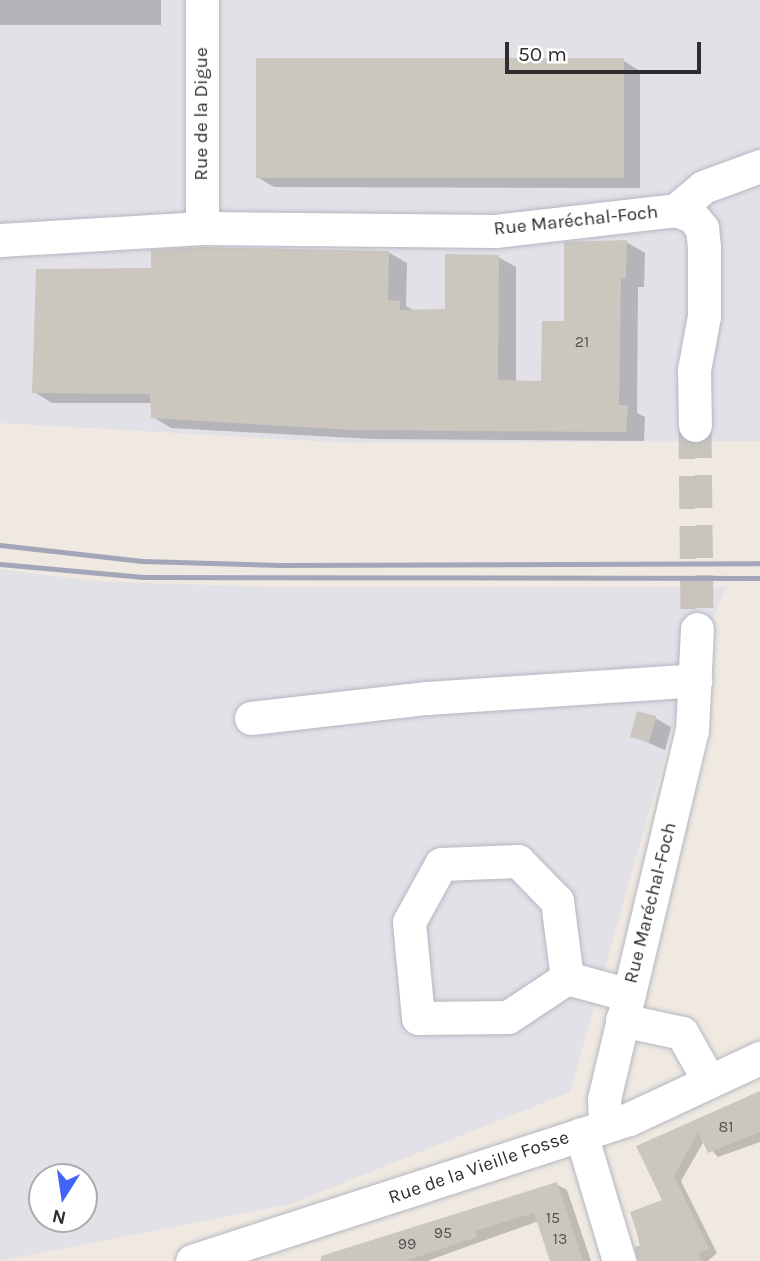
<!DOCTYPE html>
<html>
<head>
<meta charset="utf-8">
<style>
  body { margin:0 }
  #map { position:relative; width:760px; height:1261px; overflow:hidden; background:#efe9e1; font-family:Karla,sans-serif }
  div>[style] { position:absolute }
  .industrial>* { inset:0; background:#e3e1e8 }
  .shadow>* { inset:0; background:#0003; transform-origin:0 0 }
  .building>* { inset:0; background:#cbc7bf; transform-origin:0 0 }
  .minor-tunnel>* { height:33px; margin-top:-16.5px; transform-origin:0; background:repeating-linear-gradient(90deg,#c8c4bd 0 33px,transparent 0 50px) }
  .roads { filter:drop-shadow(0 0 2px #b4b7c1) drop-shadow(0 0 2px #b4b7c1) }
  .minor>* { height:33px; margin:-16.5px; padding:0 16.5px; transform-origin:16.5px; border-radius:16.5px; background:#fff }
  .rail>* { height:5px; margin:-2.5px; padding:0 2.5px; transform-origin:2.5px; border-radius:2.5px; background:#a3a6b8 }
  span { translate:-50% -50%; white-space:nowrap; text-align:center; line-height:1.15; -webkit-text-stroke:5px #fff; paint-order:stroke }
  .number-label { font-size:16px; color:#555452 }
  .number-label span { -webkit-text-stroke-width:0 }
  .street-label { font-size:19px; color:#2e2e2e }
  .north { position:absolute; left:28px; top:1163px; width:70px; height:70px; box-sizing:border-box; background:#fff; border:2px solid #ababab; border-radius:50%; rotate:192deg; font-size:19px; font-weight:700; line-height:28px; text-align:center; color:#2e2e2e }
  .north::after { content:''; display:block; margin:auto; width:24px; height:32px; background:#4264fb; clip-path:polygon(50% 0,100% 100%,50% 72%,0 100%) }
  .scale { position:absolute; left:505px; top:42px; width:196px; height:32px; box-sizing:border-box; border:4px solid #2e2e2e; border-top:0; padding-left:9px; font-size:21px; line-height:24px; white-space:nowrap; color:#2e2e2e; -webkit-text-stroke:5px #fff; paint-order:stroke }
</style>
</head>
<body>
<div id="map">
  <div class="industrial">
    <div style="clip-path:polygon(0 0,760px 0,760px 441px,351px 443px,0 423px)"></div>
    <div style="clip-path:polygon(evenodd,0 569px,93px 581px,271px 587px,726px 587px,680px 702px,570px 1092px,291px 1204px,0 1261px,0 569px,42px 1177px,84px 1177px,84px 1219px,42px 1219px,42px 1177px)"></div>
  </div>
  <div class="shadow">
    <div style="left:0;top:0;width:161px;height:25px"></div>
    <div style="clip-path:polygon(624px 61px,640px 71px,640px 188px,274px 187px,257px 177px)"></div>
    <div style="clip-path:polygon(626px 242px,645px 253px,644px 287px,638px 287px,637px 413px,645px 417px,644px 441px,372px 439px,171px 428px,153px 417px,152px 403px,52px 403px,34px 392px,153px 270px,388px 252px,407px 263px,406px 306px,415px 311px,447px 311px,498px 257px,516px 267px,516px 383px,542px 383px,565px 322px)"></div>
    <div style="clip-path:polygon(655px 718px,671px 727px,665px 750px,632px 736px)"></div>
    <div style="clip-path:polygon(760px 1093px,760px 1142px,718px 1157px,704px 1141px,681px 1181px,717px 1253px,708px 1261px,644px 1261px,632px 1214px,664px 1201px,639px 1147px)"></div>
    <div style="clip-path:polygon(556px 1184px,567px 1190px,591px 1261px,550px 1261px,539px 1221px,427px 1261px,319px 1261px)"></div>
  </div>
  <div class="building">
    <div style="left:256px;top:58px;width:368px;height:120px"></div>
    <div style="clip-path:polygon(627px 240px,626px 278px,621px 278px,619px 405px,628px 405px,626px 432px,352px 430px,151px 418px,150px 394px,32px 393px,36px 269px,151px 268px,151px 250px,202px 247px,389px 251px,388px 300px,400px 301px,400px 310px,445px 309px,445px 254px,499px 255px,498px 380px,541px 381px,542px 321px,564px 321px,564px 242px)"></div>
    <div style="left:637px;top:711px;width:20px;height:27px;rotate:15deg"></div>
    <div style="clip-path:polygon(760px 1091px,760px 1132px,708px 1153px,698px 1132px,674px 1176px,709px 1249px,699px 1253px,701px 1261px,638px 1261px,635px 1247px,641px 1245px,630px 1212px,662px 1200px,636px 1146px)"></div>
    <div style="clip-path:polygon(557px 1182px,583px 1261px,550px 1261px,534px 1213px,475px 1231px,477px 1237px,405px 1261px,321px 1261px,321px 1256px)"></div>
  </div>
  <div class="minor-tunnel">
    <div style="left:695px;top:425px;width:204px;rotate:89.4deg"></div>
  </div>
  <div class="roads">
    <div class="minor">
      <div style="left:202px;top:0;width:228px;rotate:90deg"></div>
      <div style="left:676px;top:210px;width:35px;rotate:-40deg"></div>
      <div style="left:703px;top:187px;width:61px;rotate:-20.2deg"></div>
      <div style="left:0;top:240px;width:202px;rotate:-3.4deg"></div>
      <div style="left:202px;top:228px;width:293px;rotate:0.6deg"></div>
      <div style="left:495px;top:231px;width:182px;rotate:-6.6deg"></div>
      <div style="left:676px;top:210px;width:17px;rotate:21deg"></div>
      <div style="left:692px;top:216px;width:16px;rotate:50deg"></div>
      <div style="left:702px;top:228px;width:20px;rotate:84deg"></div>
      <div style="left:704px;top:248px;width:68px;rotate:90deg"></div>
      <div style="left:704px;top:316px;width:55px;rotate:100.5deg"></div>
      <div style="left:694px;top:370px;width:55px;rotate:89deg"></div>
      <div style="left:251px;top:718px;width:177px;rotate:-6.5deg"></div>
      <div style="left:427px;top:698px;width:269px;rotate:-3.8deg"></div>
      <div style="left:567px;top:978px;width:78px;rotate:-97.4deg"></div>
      <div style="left:557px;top:901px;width:56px;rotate:-134.3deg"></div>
      <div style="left:518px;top:861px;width:77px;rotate:177.8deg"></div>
      <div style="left:441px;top:864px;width:66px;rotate:118.9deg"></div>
      <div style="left:409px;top:922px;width:96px;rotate:84.6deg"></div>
      <div style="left:418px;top:1018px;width:90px;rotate:-0.6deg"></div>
      <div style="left:508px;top:1017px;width:71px;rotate:-33.5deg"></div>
      <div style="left:567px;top:978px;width:64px;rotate:15.3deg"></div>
      <div style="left:622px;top:1020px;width:61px;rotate:12.2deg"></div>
      <div style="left:682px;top:1033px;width:55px;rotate:60.6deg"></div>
      <div style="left:605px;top:1126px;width:27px;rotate:-92deg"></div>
      <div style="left:604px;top:1099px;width:378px;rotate:-76.6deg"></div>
      <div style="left:692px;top:731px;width:102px;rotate:-87.2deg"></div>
      <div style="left:581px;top:1134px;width:133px;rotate:73.3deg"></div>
      <div style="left:192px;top:1261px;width:459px;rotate:-18deg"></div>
      <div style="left:629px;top:1119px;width:145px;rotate:-25deg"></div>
    </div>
  </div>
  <div class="rail">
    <div style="left:0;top:545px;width:143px;rotate:6.4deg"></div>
    <div style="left:142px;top:561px;width:138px;rotate:1.7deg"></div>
    <div style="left:280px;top:565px;width:480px;rotate:-0.2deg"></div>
    <div style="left:0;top:564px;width:144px;rotate:5.2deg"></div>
    <div style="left:143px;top:577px;width:617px;rotate:0.09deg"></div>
  </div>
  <div class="number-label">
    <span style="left:582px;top:342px">21</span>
    <span style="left:726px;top:1127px">81</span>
    <span style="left:553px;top:1218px">15</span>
    <span style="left:443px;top:1233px">95</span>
    <span style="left:560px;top:1239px">13</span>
    <span style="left:407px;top:1244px">99</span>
  </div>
  <div class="street-label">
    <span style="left:202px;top:114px;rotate:-90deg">Rue de la Digue</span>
    <span style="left:576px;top:221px;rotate:-6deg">Rue Maréchal-Foch</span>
    <span style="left:651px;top:903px;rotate:-76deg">Rue Maréchal-Foch</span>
    <span style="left:479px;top:1168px;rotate:-19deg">Rue de la Vieille Fosse</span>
  </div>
  <div class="north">N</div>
  <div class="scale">50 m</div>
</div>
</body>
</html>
